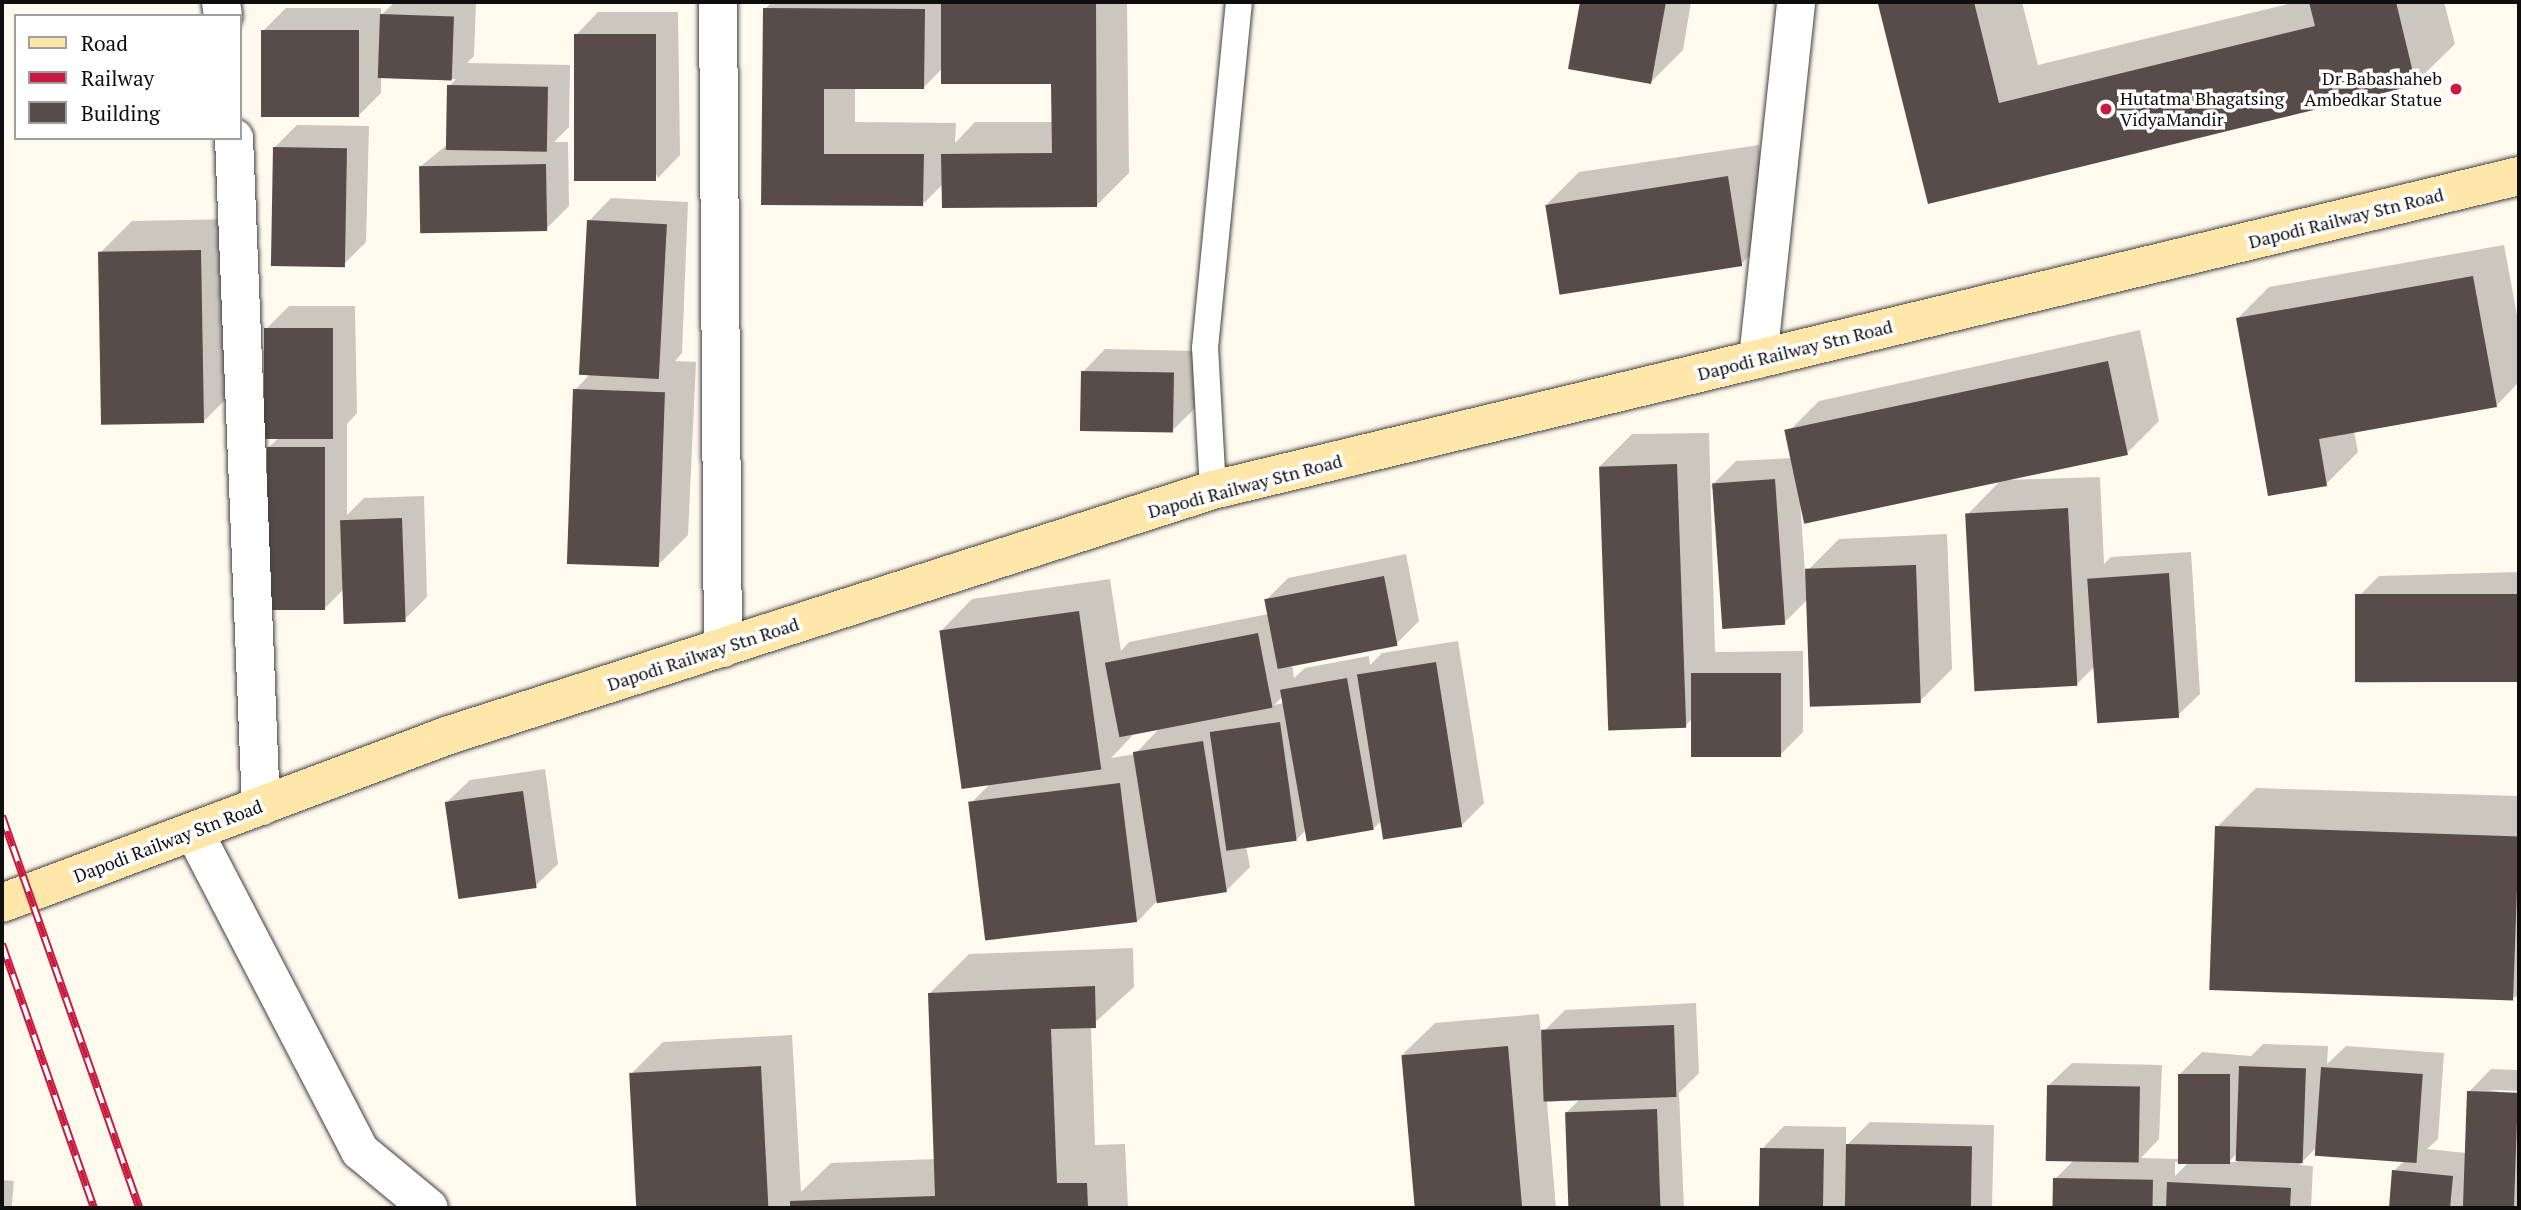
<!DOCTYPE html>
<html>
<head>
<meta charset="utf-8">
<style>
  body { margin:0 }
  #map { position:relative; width:2521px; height:1210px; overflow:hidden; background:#fff9ee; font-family:"PT Serif",serif }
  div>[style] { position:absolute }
  .shadow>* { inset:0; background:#0003; transform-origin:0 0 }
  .building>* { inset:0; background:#574c49; transform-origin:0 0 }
  .roads { filter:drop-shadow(0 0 2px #414141) drop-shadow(0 0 2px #414141) }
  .service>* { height:26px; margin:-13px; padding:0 13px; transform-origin:13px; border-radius:13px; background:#fff }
  .minor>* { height:38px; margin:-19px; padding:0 19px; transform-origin:19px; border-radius:19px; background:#fff }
  .secondary>* { height:38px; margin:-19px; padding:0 19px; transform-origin:19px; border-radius:19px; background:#ffe7a9 }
  .rail>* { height:8px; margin-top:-4px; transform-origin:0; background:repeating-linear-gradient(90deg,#fff 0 16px,#c91a40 0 32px); box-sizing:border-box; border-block:2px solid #c91a40 }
  .dots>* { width:19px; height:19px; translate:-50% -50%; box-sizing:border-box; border:4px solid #fff; border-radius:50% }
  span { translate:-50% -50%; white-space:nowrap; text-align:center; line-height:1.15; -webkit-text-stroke:7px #fff; paint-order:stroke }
  .poi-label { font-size:18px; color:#0e0e0e }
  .right { translate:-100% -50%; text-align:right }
  .left { translate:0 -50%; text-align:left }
  .street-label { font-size:18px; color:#0e0e0e }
  .frame { position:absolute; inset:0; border:4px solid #0e0e0e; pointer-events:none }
  .legend { position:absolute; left:14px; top:14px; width:228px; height:126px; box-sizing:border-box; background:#fff; border:2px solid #9f9f9f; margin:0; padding:9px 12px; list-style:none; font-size:21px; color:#0e0e0e }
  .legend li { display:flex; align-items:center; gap:14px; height:35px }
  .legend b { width:35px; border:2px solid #9f9f9f }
</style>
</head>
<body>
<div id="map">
  <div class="shadow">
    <div style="clip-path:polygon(395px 2px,476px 2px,474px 56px,467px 63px,570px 65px,569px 127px,554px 142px,568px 142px,569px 206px,546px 229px,421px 166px,448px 144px,449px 86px,456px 79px,381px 77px,381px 93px,359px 115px,263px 31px,286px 8px,381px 8px,381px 15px)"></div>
    <div style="clip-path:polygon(evenodd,772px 2px,1127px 2px,1129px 173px,1097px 205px,944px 183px,923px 204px,763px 203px,765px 9px,772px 2px,943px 68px,1053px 82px,1054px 122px,975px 122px,955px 143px,956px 123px,855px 122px,855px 87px,924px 87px,943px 68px)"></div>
    <div style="clip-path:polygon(1582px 2px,1691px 2px,1683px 50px,1651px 82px,1570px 67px)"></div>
    <div style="clip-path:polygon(1882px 2px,2022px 2px,2038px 65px,2296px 2px,2444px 2px,2455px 44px,2415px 83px,1929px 202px)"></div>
    <div style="clip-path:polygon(598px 12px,678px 12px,680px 155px,658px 178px,576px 35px)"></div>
    <div style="clip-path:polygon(297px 125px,369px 126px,366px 242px,343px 265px,274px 148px)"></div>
    <div style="clip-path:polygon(1759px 145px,1773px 232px,1741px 264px,1547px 204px,1579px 172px)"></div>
    <div style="clip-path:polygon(611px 198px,688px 202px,682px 353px,675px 361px,696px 362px,688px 535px,656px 567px,575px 390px,591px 373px,589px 221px)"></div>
    <div style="clip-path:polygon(233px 219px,236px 389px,204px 421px,100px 253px,132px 221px)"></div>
    <div style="clip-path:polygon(2504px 245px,2519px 326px,2519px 382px,2496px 406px,2354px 431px,2358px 452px,2326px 484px,2237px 319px,2269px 287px)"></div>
    <div style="clip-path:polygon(289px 306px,355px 306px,357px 413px,347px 424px,347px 515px,364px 498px,424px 496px,427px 597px,404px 620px,343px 590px,325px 608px,268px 448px,280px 437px,266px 329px)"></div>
    <div style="clip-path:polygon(2140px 330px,2159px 421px,2127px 453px,2005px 480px,2100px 477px,2104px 564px,2111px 557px,2191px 552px,2200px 694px,2177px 716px,2094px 667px,2077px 684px,1967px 515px,2000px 481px,1800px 500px,1805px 573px,1839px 539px,1947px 534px,1952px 669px,1920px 701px,1808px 599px,1784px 623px,1711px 486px,1736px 461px,1792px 458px,1787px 433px,1819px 401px)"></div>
    <div style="clip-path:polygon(1105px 349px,1196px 351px,1195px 408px,1172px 431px,1083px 372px)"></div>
    <div style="clip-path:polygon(1709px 433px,1715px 652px,1803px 651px,1803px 732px,1780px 755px,1693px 718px,1684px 727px,1600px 466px,1632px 434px)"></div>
    <div style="clip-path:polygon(evenodd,1406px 554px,1419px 621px,1396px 644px,1292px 664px,1294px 678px,1305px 668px,1369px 656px,1370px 665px,1382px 653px,1458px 641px,1484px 803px,1461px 826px,1382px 820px,1373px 829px,1307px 829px,1297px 839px,1246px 846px,1250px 867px,1227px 890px,1157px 901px,1138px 921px,970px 804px,991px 783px,940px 632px,972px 599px,1110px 579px,1121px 651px,1129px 642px,1268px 614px,1265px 601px,1288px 578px,1406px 554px,1283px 696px,1284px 703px,1274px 705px,1283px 696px,1406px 554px,1158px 730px,1135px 754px,1111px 758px,1133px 735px,1158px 730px)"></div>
    <div style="clip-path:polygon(2519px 572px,2519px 681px,2359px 683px,2357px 598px,2379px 576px)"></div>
    <div style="clip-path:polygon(545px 769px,558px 864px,535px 886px,447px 802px,470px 780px)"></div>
    <div style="clip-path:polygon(2256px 788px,2519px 796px,2519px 997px,2212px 988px,2217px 827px)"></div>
    <div style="clip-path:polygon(1133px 948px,1134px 987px,1091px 1026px,1095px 1145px,1125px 1144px,1128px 1208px,639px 1208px,631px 1074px,663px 1042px,792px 1035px,801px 1192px,831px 1163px,935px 1159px,930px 993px,969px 954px)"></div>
    <div style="clip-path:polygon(1696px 1003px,1699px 1073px,1679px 1093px,1684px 1208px,1570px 1208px,1566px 1113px,1579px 1100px,1547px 1102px,1556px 1208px,1416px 1208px,1402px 1055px,1435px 1023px,1539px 1014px,1541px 1034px,1565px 1010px)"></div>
    <div style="clip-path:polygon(evenodd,2263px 1044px,2328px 1046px,2327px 1064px,2346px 1046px,2444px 1053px,2438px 1139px,2427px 1149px,2466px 1153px,2469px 1092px,2491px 1069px,2519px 1070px,2519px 1091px,2488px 1090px,2519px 1095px,2519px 1208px,2390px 1208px,2394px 1171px,2404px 1161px,2317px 1147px,2299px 1165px,2313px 1166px,2311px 1208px,2054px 1208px,2055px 1179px,2074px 1160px,2049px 1085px,2072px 1063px,2162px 1065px,2159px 1139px,2141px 1158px,2178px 1159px,2180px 1074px,2202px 1052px,2251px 1056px,2263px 1044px,2237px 1153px,2237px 1162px,2229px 1162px,2237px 1153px,2263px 1044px,2175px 1162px,2189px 1162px,2175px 1176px,2175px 1162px)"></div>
    <div style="clip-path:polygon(1870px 1122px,1994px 1125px,1992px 1208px,1761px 1208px,1762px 1149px,1784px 1126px,1846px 1127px,1846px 1146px)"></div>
    <div style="left:2px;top:1180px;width:12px;height:28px;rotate:5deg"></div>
  </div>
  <div class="building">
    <div style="clip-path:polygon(941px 2px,1096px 2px,1097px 207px,942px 208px,941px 154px,1052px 153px,1051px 84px,941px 84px)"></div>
    <div style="clip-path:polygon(1580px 2px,1666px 2px,1651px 84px,1568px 69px)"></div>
    <div style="clip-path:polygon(1886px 2px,1974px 2px,1999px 103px,2315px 26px,2309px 2px,2396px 2px,2416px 85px,1928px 204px,1878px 4px)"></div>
    <div style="clip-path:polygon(763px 8px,925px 9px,924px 89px,824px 89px,824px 154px,924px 154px,923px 206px,761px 205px)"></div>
    <div style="left:380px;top:14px;width:74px;height:64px;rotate:2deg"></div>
    <div style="left:261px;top:30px;width:98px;height:87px"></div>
    <div style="left:574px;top:34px;width:82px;height:147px"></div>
    <div style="left:447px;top:85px;width:101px;height:65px;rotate:1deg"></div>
    <div style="left:273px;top:147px;width:74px;height:119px;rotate:1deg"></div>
    <div style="left:546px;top:164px;width:67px;height:127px;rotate:89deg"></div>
    <div style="left:1728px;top:176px;width:91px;height:185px;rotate:81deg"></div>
    <div style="left:587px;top:220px;width:80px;height:155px;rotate:3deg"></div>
    <div style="left:201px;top:250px;width:173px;height:103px;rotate:89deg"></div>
    <div style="clip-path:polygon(2473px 276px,2497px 407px,2319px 439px,2327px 486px,2268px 496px,2236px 318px)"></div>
    <div style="left:264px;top:328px;width:69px;height:111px"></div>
    <div style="left:2108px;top:361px;width:96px;height:331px;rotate:78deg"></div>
    <div style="left:1081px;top:371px;width:93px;height:60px;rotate:1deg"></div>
    <div style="left:573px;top:389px;width:92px;height:175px;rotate:2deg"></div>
    <div style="left:267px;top:447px;width:58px;height:163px"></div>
    <div style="left:1677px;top:464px;width:264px;height:78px;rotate:88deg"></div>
    <div style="left:1775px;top:479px;width:146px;height:63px;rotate:86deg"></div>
    <div style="left:2068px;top:508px;width:178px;height:103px;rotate:87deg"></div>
    <div style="left:402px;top:518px;width:104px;height:62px;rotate:88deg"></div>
    <div style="left:1916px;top:565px;width:138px;height:111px;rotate:88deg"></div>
    <div style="left:2169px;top:573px;width:145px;height:82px;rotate:86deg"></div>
    <div style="left:1384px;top:576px;width:71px;height:122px;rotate:79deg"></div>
    <div style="left:2519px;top:594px;width:88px;height:164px;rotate:90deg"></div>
    <div style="left:1079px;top:611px;width:160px;height:141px;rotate:82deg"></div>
    <div style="left:1258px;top:633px;width:76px;height:156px;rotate:79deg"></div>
    <div style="left:1436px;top:662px;width:167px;height:80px;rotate:81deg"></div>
    <div style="left:1781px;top:673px;width:84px;height:90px;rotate:90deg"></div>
    <div style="left:1347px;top:678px;width:154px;height:68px;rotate:80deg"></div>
    <div style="left:1280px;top:722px;width:120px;height:71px;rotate:82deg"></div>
    <div style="left:1203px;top:741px;width:153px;height:71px;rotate:81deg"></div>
    <div style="left:1120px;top:783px;width:140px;height:153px;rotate:83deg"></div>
    <div style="left:523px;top:791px;width:98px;height:79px;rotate:82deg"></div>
    <div style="left:2215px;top:826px;width:304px;height:164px;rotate:2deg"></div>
    <div style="clip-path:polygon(1095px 986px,1096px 1028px,1051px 1029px,1057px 1183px,1087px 1183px,1088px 1208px,790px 1208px,790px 1201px,935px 1196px,928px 993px)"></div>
    <div style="left:1674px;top:1025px;width:72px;height:133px;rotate:88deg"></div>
    <div style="left:1508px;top:1046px;width:163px;height:107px;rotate:85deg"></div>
    <div style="left:761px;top:1066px;width:142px;height:132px;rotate:87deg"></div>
    <div style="left:2239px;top:1066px;width:67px;height:95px;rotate:2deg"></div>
    <div style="left:2321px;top:1067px;width:102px;height:89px;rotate:4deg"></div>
    <div style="left:2178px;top:1074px;width:52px;height:90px"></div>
    <div style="left:2047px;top:1085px;width:93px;height:76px;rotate:1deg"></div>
    <div style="left:2467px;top:1091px;width:51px;height:117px;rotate:2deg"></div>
    <div style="left:1657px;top:1109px;width:99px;height:92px;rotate:88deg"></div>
    <div style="left:1846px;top:1144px;width:126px;height:64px;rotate:1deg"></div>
    <div style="left:1760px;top:1148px;width:64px;height:60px;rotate:1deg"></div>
    <div style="clip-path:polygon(2392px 1170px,2453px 1176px,2450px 1208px,2389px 1208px)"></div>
    <div style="left:2053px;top:1178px;width:100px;height:30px;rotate:1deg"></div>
    <div style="clip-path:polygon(2167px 1182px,2291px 1188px,2290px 1208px,2166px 1208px)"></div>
  </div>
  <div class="roads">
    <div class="service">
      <div style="left:1213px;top:490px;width:142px;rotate:-93.2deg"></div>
      <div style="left:1205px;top:348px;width:348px;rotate:-84.4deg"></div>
    </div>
    <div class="minor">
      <div style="left:221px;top:2px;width:14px;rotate:82deg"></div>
      <div style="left:718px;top:2px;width:646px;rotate:89.56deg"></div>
      <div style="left:234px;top:138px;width:669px;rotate:87.69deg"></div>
      <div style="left:1758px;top:359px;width:359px;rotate:-83.9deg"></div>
      <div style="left:194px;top:832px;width:360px;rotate:62.5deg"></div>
      <div style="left:360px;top:1151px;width:89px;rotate:39.6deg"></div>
    </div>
    <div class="secondary">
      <div style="left:2px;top:903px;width:478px;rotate:-20.6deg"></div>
      <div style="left:449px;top:735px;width:802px;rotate:-17.78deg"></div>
      <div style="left:1213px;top:490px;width:1343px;rotate:-13.52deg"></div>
    </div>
  </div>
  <div class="rail">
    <div style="left:2px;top:816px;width:415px;rotate:70.7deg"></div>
    <div style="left:2px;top:944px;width:280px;rotate:70.8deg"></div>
  </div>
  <div class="dots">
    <div style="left:2456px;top:89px;background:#c91a40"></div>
    <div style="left:2106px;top:109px;background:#c91a40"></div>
  </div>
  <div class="poi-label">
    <span class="right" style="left:2442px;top:89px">Dr Babashaheb<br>Ambedkar Statue</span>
    <span class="left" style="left:2120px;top:109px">Hutatma Bhagatsing<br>VidyaMandir</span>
  </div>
  <div class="street-label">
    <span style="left:2346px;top:218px;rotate:-14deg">Dapodi Railway Stn Road</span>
    <span style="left:1795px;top:350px;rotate:-14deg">Dapodi Railway Stn Road</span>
    <span style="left:1245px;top:486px;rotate:-15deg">Dapodi Railway Stn Road</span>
    <span style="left:703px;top:654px;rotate:-18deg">Dapodi Railway Stn Road</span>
    <span style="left:168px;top:841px;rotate:-21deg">Dapodi Railway Stn Road</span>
  </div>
  <div class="frame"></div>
  <ul class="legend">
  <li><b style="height:9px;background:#ffe7a9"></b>Road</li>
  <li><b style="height:9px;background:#c91a40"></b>Railway</li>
  <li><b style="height:19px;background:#574c49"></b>Building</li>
  </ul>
</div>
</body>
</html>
